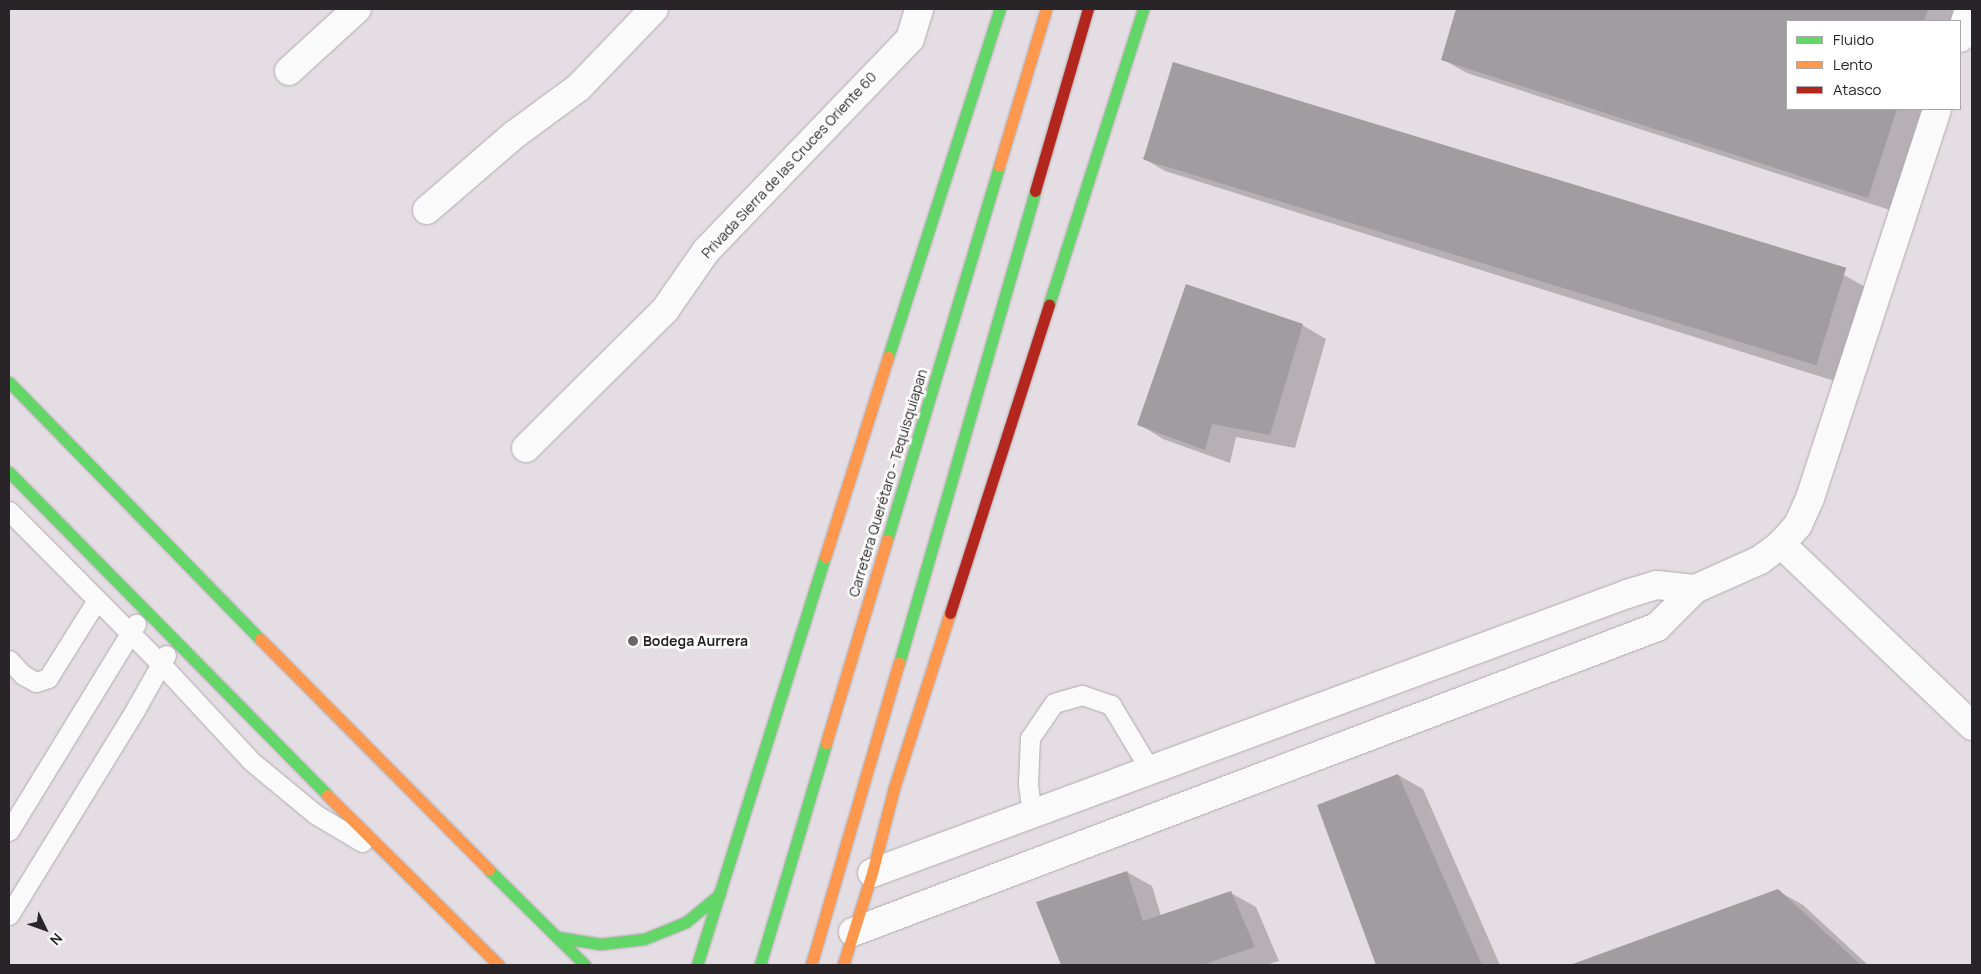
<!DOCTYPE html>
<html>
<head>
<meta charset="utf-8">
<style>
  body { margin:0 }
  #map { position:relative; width:1981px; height:974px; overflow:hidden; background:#e4dde3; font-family:Manrope,sans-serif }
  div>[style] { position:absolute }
  .shadow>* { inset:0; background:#0003 }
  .building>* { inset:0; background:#a09ca0; transform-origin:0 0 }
  .roads { filter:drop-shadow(0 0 1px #b0abaf) drop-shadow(0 0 1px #b0abaf) }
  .lane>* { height:19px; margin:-9.5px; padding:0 9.5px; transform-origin:9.5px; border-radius:9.5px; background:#fbfafb }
  .street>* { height:28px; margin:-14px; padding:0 14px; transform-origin:14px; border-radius:14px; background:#fbfafb }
  .fast>* { height:11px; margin:-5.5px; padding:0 5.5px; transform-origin:5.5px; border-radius:5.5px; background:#63d668 }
  .slow>* { height:11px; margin:-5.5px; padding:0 5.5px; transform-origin:5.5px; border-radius:5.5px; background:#ff974d }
  .jam>* { height:11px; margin:-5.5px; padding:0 5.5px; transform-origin:5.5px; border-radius:5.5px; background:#b3261e }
  .dots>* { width:14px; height:14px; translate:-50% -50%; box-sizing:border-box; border:2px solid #fff; border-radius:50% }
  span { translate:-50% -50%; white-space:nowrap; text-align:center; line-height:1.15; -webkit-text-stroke:5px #fff; paint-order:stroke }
  .street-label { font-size:14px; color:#282427 }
  .poi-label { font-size:14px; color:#282427; font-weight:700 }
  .left { translate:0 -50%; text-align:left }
  .frame { position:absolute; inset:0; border:10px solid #282427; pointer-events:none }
  .legend { position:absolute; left:1786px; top:20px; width:175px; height:90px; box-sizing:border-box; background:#fff; border:1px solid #a9a7a9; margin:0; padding:6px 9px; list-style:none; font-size:15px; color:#282427 }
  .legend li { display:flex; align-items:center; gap:10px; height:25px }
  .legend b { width:25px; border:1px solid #a9a7a9 }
  .north { position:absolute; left:20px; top:904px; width:50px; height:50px; -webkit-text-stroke:4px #fff; paint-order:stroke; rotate:132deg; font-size:14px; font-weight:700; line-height:20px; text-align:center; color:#282427 }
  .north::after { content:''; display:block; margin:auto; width:18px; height:22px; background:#282427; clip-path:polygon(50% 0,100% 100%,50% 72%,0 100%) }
</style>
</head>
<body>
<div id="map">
  <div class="shadow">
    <div style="clip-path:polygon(1457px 9px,1957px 9px,1953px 21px,1787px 21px,1787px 109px,1925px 109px,1893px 211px,1467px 73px,1442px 59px)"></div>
    <div style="clip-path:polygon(1141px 157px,1844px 275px,1869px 289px,1838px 382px,1165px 171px)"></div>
    <div style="clip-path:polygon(1302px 325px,1326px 339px,1295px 448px,1236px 437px,1230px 463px,1163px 439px,1139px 424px)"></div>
    <div style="clip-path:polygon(1398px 775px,1423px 789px,1500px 965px,1377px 965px,1318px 806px)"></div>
    <div style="clip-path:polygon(1127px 872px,1152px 886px,1161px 916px,1231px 893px,1256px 907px,1279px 961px,1266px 965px,1062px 965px,1038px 903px)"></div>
    <div style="clip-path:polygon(1778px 891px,1803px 905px,1868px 965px,1573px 965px)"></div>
  </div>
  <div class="building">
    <div style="clip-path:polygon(1456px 9px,1928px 9px,1924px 21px,1787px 21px,1787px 109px,1897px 109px,1868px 198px,1441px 60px)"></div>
    <div style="left:1173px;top:62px;width:704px;height:102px;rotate:17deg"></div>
    <div style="clip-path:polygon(1186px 284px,1303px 324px,1270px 435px,1212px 424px,1205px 450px,1137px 425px)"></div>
    <div style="clip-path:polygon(1398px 774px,1482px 965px,1376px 965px,1317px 805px)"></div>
    <div style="clip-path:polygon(1127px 871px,1143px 921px,1231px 891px,1255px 947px,1202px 965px,1061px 965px,1036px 902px)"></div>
    <div style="clip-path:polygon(1778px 889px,1861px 965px,1570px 965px)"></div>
  </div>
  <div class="roads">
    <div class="lane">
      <div style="left:9px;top:511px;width:216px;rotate:45.2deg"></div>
      <div style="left:161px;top:664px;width:132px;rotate:47.1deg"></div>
      <div style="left:251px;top:761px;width:83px;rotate:39.6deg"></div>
      <div style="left:315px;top:814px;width:55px;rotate:30.8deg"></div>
      <div style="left:9px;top:660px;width:21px;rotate:47deg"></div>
      <div style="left:23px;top:675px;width:15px;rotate:28deg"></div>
      <div style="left:36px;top:682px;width:13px;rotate:-18deg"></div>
      <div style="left:48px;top:678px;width:92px;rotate:-57.9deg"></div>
      <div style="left:1032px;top:813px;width:30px;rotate:-98deg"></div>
      <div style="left:1028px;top:783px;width:45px;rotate:-87.5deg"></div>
      <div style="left:1030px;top:738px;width:42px;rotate:-55.6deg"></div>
      <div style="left:1054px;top:703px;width:29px;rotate:-16deg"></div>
      <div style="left:1082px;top:695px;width:31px;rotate:19deg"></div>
      <div style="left:1111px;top:705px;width:76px;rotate:59deg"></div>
      <div style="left:9px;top:831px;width:243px;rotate:-58.5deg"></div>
      <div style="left:9px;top:915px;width:241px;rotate:-58.4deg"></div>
      <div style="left:135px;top:710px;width:63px;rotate:-60.6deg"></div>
    </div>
    <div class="street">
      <div style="left:1960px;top:38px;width:30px;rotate:-73deg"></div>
      <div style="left:289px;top:71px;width:92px;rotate:-42.4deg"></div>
      <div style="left:427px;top:210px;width:115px;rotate:-40.8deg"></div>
      <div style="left:514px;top:135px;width:81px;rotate:-36.4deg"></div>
      <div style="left:579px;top:87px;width:108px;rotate:-46.1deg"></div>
      <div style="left:526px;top:448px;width:196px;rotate:-44.8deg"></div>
      <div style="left:665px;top:310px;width:72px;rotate:-55.2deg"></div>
      <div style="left:706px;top:251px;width:294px;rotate:-46.1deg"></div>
      <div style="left:910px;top:39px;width:31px;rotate:-73deg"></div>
      <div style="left:1781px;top:544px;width:264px;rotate:43.6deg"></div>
      <div style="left:872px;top:873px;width:805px;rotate:-20.28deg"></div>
      <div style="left:1627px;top:594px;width:31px;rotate:-17deg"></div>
      <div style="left:1657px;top:585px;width:38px;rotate:6deg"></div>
      <div style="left:853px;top:932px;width:860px;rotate:-20.77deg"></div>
      <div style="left:1657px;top:627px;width:54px;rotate:-45deg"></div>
      <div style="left:1695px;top:589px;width:71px;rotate:-24deg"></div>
      <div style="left:1760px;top:560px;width:26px;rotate:-37deg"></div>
      <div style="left:1781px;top:544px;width:25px;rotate:-48deg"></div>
      <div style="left:1798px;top:525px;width:30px;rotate:-66deg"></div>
      <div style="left:1810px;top:498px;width:409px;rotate:-71.9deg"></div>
    </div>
    <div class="fast">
      <div style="left:1049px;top:304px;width:310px;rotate:-72.3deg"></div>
      <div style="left:888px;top:357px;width:366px;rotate:-72.2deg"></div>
      <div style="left:9px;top:382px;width:359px;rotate:45.7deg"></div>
      <div style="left:9px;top:472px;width:453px;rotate:45.4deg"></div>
      <div style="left:887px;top:540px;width:390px;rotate:-73.3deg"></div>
      <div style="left:899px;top:663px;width:491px;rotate:-73.9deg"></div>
      <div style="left:489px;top:870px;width:135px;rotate:44.7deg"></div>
      <div style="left:557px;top:937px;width:44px;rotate:9.2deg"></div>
      <div style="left:600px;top:944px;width:44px;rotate:-6.5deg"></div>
      <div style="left:644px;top:939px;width:45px;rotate:-22deg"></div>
      <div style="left:686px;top:922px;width:44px;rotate:-39.5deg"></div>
      <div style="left:697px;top:965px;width:428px;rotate:-72.6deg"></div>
      <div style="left:760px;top:965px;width:232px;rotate:-73.4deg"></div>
    </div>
    <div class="slow">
      <div style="left:999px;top:166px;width:164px;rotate:-73.3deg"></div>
      <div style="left:825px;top:557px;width:210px;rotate:-72.5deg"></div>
      <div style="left:260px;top:639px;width:325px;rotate:45.2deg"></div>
      <div style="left:826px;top:743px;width:212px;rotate:-73.3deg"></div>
      <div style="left:327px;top:795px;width:242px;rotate:44.7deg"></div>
      <div style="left:811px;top:965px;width:315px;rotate:-73.8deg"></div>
      <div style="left:843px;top:965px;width:96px;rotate:-72.5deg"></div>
      <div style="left:872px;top:873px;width:88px;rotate:-75.5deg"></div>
      <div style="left:894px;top:788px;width:184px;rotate:-72.3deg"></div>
    </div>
    <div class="jam">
      <div style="left:1035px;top:191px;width:190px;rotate:-73.8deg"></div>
      <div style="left:950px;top:613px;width:324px;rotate:-72.2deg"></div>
    </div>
  </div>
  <div class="dots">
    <div style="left:633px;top:641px;background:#6a6569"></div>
  </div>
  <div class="street-label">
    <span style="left:789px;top:165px;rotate:-47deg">Privada Sierra de las Cruces Oriente 60</span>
    <span style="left:888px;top:483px;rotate:-73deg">Carretera Querétaro - Tequisquiapan</span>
  </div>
  <div class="poi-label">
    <span class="left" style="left:643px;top:641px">Bodega Aurrera</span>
  </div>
  <div class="frame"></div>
  <ul class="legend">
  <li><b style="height:6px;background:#63d668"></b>Fluido</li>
  <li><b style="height:6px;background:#ff974d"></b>Lento</li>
  <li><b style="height:6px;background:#b3261e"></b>Atasco</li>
  </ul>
  <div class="north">N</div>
</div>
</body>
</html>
